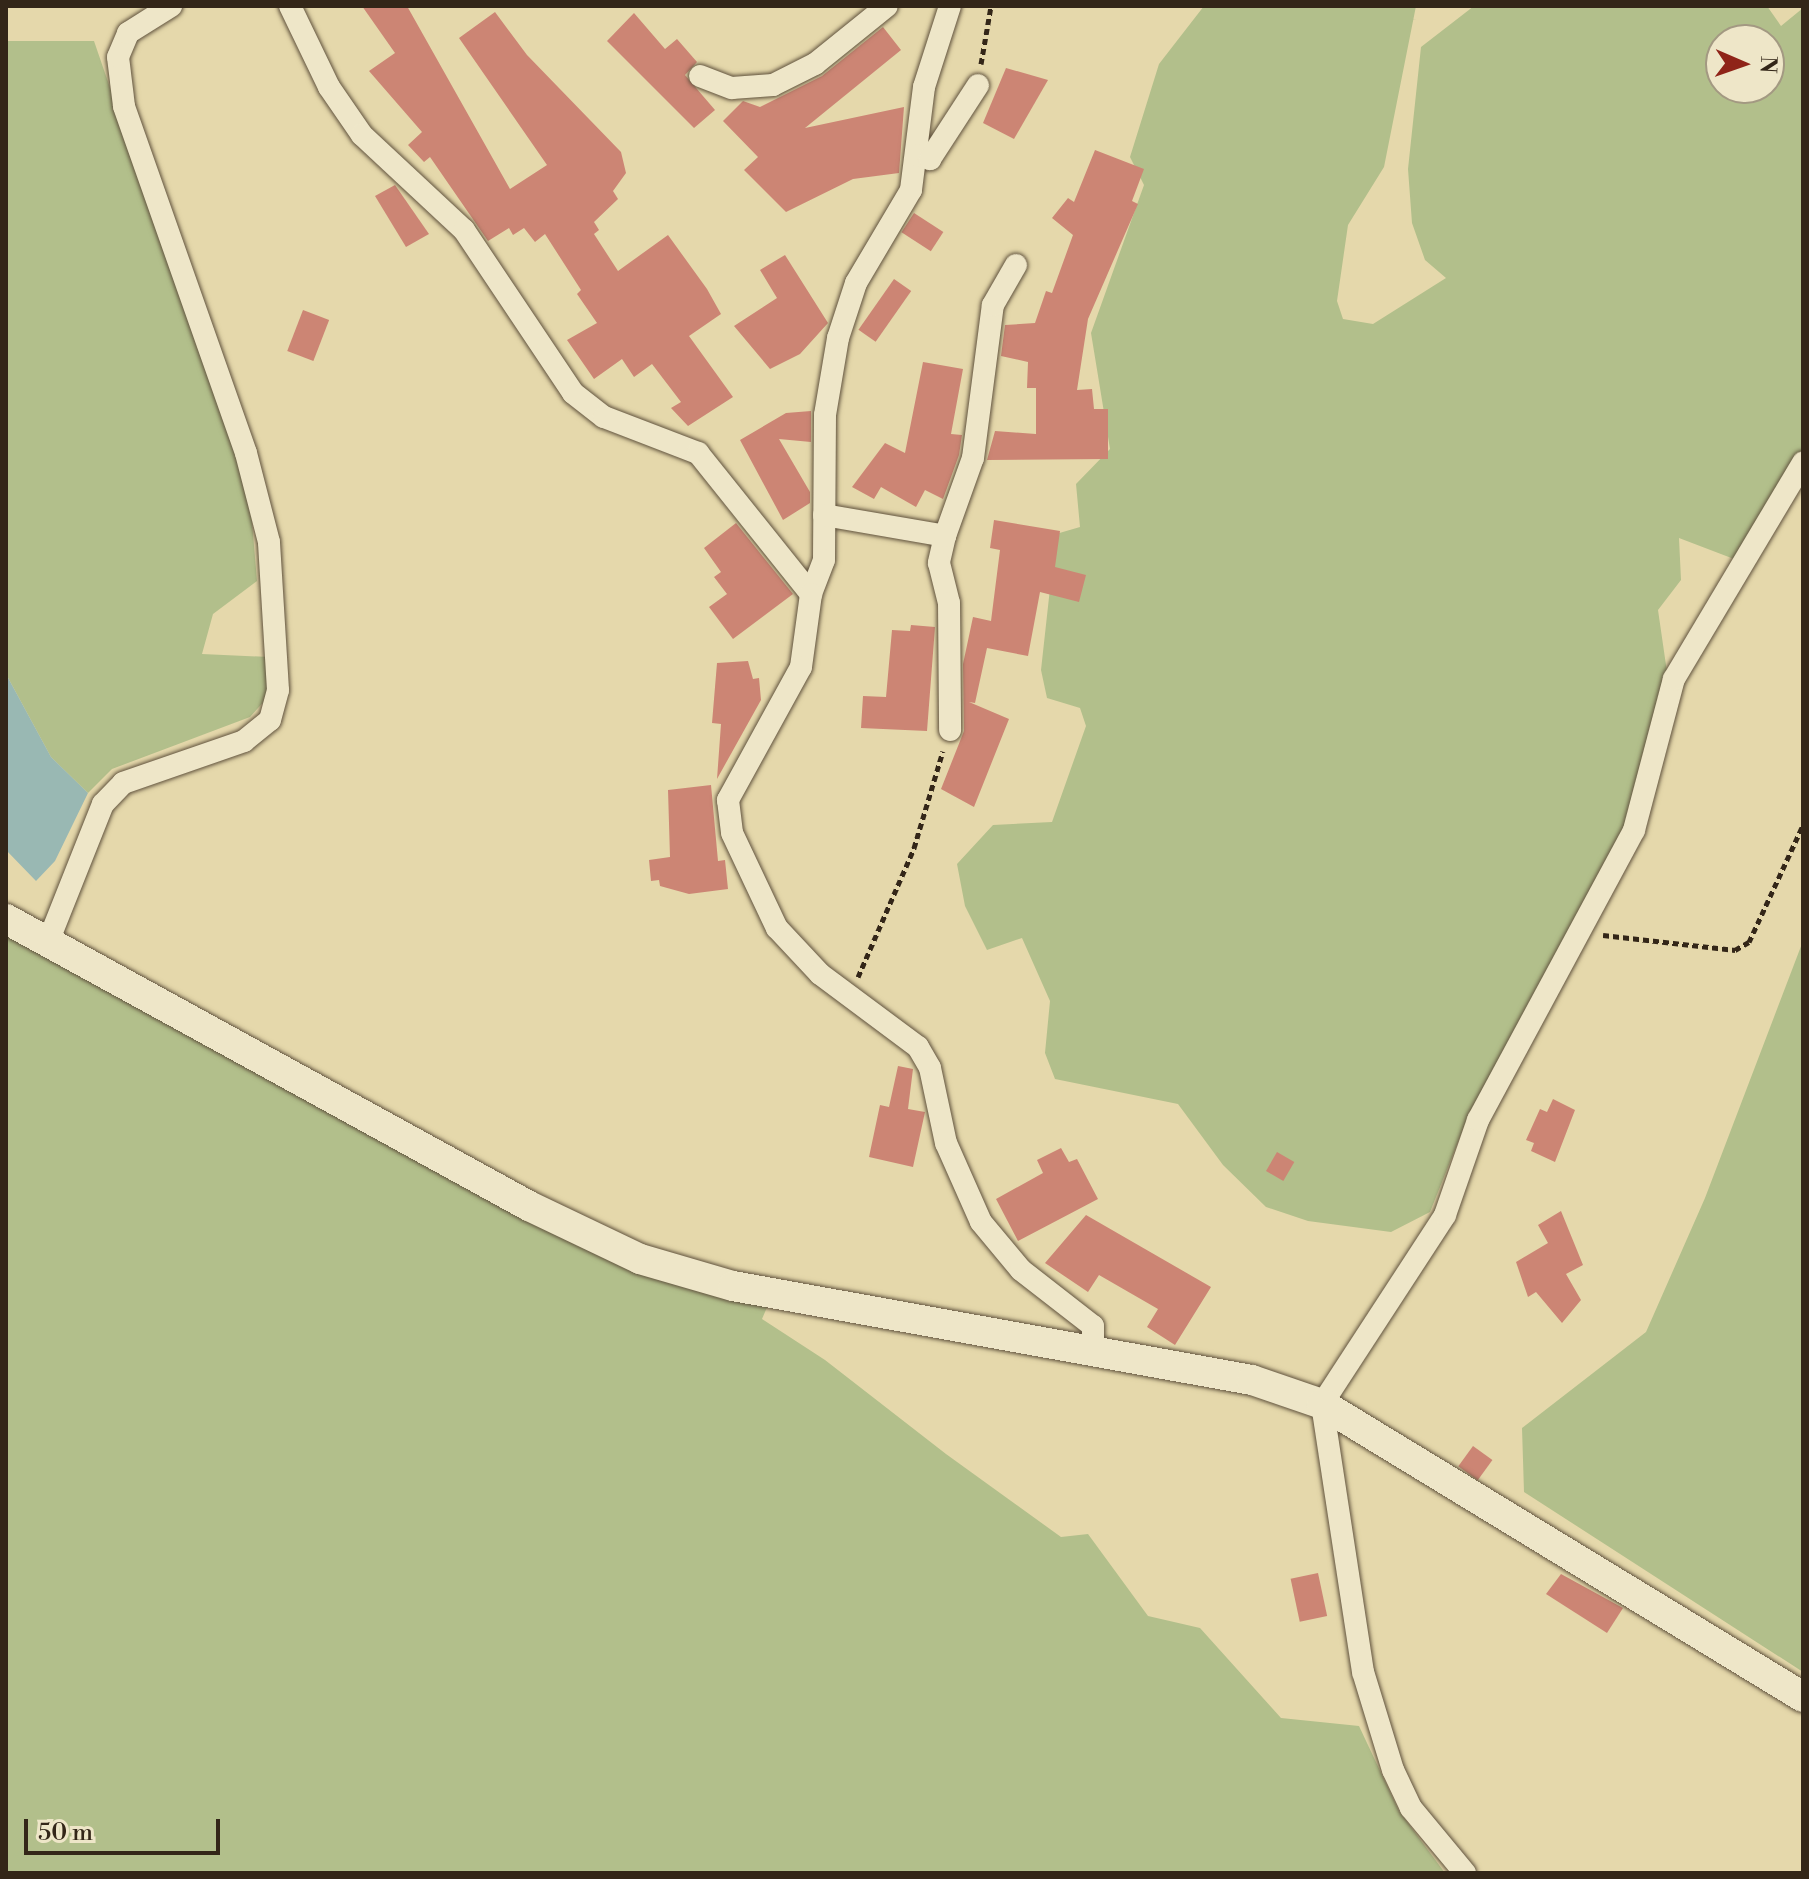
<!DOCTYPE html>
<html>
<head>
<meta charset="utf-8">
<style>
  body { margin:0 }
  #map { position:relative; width:1809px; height:1879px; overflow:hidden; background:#e5d8ab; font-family:"Libre Bodoni",serif }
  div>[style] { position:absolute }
  .green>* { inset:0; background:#b2bf8b }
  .water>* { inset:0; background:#99b8b3 }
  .building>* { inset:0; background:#cc8574; transform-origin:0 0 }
  .path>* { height:5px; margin-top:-2.5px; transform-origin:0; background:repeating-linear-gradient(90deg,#332618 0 6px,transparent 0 10px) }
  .roads { filter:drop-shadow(0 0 2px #60523d) drop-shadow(0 0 2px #60523d) }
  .street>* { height:22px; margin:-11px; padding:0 11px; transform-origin:11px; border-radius:11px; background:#eee6c8 }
  .secondary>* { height:30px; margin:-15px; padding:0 15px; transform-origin:15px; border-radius:15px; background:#eee6c8 }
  span { translate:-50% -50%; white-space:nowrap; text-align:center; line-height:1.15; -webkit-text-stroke:6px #eee6c8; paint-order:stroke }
  .frame { position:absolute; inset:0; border:8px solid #332618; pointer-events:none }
  .north { position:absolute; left:1705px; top:24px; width:80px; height:80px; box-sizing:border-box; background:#eee6c8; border:2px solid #a39982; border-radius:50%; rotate:92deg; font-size:22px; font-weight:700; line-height:32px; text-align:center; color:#332618 }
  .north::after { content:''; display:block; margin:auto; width:28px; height:36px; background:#8f2418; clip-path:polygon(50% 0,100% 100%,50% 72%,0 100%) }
  .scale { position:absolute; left:24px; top:1819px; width:196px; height:36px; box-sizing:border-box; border:4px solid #332618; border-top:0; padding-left:10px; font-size:24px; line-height:28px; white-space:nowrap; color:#332618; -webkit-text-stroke:6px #eee6c8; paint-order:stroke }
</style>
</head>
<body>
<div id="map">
  <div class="green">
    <div style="clip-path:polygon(evenodd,1204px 6px,1416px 6px,1384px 167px,1348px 225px,1337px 301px,1343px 319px,1373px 324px,1446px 278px,1425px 260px,1412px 223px,1408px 169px,1421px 47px,1474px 6px,1767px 6px,1781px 26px,1803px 8px,1803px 452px,1734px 559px,1679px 538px,1681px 580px,1658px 610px,1667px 672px,1625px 831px,1470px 1112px,1430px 1212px,1391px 1232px,1308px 1221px,1266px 1207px,1223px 1165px,1178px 1104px,1055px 1079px,1045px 1053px,1050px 1001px,1022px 938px,987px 950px,965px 906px,957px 864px,993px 825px,1052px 822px,1086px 726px,1080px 708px,1047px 698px,1041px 670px,1056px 534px,1080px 527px,1076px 484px,1110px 449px,1091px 333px,1144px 185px,1130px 157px,1159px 64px,1204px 6px,1721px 40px,1769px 40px,1769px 88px,1721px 88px,1721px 40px)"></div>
    <div style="clip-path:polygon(6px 41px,94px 41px,239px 464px,252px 522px,257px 581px,213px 614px,202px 654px,269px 657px,267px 698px,250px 717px,112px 769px,88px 793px,51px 757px,6px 674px)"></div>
    <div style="clip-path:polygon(6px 935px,622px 1258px,768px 1305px,762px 1319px,825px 1360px,946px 1454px,1061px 1537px,1088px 1534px,1148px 1616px,1200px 1628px,1281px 1718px,1359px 1726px,1399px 1811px,1445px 1873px,6px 1873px)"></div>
    <div style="clip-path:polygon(1803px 941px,1803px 1672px,1524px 1492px,1522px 1428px,1646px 1332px,1705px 1198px)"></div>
  </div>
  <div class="water">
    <div style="clip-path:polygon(6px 674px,51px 757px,88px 793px,55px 861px,36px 881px,6px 850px)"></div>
  </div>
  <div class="building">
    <div style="clip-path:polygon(362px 6px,407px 6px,510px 189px,547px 165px,459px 38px,495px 12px,527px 55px,621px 152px,626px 173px,613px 191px,618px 199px,594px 222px,599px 230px,594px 234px,618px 271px,668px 235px,707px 289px,721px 314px,689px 336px,733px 397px,688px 426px,671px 408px,681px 402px,652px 364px,634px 377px,622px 359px,594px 379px,567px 340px,597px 323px,577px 294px,581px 290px,545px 234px,535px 242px,524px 228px,513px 235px,509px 228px,488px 241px,430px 157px,424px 162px,408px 145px,422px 132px,369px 71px,395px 53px)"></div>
    <div style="clip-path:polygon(634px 13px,665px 49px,677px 39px,697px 62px,685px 75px,715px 110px,694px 128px,607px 41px)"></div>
    <div style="clip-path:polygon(883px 27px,901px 50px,805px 128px,904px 107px,899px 173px,853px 179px,786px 212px,744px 170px,758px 157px,723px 121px,743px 101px,760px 107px,822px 76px)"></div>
    <div style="clip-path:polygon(1006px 68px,1048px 80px,1014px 139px,983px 123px)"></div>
    <div style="clip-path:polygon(1095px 150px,1144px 169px,1132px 201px,1138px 204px,1088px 319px,1077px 390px,1092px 389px,1094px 409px,1108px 409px,1108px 459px,987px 460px,995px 431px,1036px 434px,1036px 388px,1027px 388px,1028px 362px,1001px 356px,1005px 325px,1035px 323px,1046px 291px,1052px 293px,1073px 235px,1052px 218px,1068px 198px,1074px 202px)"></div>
    <div style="clip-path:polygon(395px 185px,429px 234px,406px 247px,375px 196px)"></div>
    <div style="left:914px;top:213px;width:35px;height:23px;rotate:33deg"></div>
    <div style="clip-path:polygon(785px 255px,828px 323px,800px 354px,770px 369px,734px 326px,777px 298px,760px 270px)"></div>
    <div style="left:894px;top:279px;width:21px;height:62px;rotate:35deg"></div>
    <div style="left:303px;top:310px;width:28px;height:44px;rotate:21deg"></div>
    <div style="clip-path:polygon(923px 362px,963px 369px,951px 434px,962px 435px,959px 455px,943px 499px,925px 490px,916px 507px,881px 487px,874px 499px,852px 487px,885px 443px,905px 453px)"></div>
    <div style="clip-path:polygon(811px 411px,811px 442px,779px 439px,810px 492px,810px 503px,783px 520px,740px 440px,786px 413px)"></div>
    <div style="clip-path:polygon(994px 520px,1060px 531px,1055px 567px,1086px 575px,1079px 602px,1040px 592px,1028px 656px,987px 648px,975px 703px,969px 702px,1009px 719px,974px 807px,941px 789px,964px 731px,963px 664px,973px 617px,991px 621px,1000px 550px,990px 548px)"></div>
    <div style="clip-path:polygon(736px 523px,793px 594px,733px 639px,709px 607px,727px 594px,714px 577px,721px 572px,704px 548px)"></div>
    <div style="clip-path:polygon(911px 625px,935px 627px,927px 731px,861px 728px,863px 696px,886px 697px,892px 630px,910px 631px)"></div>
    <div style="clip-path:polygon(748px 661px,753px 679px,759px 678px,761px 700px,717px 779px,721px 724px,712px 723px,717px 663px)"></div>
    <div style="clip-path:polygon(711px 785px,718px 861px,725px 860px,728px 889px,689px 894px,660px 886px,659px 880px,651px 881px,649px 860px,670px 857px,668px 790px)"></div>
    <div style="clip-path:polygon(898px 1066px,913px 1069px,908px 1109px,925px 1112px,913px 1167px,869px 1157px,880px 1105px,889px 1107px)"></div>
    <div style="clip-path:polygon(1553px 1099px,1575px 1110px,1555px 1162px,1531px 1151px,1534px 1143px,1526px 1140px,1540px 1109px,1547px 1112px)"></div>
    <div style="clip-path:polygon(1061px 1148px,1069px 1162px,1077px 1159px,1098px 1199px,1018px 1241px,996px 1199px,1043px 1173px,1037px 1160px)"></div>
    <div style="left:1277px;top:1152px;width:20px;height:22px;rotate:30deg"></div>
    <div style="clip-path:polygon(1561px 1211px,1583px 1265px,1566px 1274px,1581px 1300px,1562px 1323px,1536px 1292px,1528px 1297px,1516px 1262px,1548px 1243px,1538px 1225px)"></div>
    <div style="clip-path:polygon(1086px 1215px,1211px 1287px,1175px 1345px,1147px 1327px,1158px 1309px,1099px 1275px,1088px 1292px,1045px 1263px)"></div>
    <div style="left:1473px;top:1446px;width:24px;height:25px;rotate:36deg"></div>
    <div style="left:1318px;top:1573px;width:44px;height:28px;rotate:78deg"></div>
    <div style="clip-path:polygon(1561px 1574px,1623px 1608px,1607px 1633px,1546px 1594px)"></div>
  </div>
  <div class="path">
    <div style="left:981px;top:64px;width:59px;rotate:-80.2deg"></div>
    <div style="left:1603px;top:935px;width:133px;rotate:6.5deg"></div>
    <div style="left:1735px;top:950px;width:16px;rotate:-30deg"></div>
    <div style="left:1749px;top:942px;width:129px;rotate:-65.2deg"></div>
    <div style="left:858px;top:977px;width:141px;rotate:-66.5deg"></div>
    <div style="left:914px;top:848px;width:101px;rotate:-73.4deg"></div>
  </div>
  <div class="roads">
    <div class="street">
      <div style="left:290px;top:6px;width:90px;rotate:64.3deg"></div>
      <div style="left:329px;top:87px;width:58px;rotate:55.5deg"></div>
      <div style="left:362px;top:135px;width:139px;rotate:43deg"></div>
      <div style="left:464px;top:230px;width:196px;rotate:56.2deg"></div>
      <div style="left:573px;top:393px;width:39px;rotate:38deg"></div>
      <div style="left:604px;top:417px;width:101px;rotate:21deg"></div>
      <div style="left:698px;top:453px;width:181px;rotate:51.3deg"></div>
      <div style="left:950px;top:6px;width:85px;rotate:107.8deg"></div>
      <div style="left:924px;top:87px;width:104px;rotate:97.2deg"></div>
      <div style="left:911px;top:190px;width:108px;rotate:120.6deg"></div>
      <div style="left:856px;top:283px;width:58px;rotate:108.1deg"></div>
      <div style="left:838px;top:338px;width:78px;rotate:99.6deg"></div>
      <div style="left:825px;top:415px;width:145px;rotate:90.4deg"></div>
      <div style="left:824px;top:560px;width:36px;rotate:111deg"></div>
      <div style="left:811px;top:594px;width:74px;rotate:97.8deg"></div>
      <div style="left:801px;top:667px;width:152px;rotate:118.8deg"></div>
      <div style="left:728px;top:800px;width:33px;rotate:83deg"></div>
      <div style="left:732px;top:833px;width:105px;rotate:64.7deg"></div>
      <div style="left:777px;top:928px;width:63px;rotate:46.9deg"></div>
      <div style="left:820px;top:974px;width:122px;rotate:36.7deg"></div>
      <div style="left:918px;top:1047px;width:24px;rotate:60deg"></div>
      <div style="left:930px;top:1068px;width:77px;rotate:78deg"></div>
      <div style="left:946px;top:1143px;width:86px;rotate:66.1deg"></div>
      <div style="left:981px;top:1222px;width:62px;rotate:50.2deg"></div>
      <div style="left:1021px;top:1270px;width:91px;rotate:37.9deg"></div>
      <div style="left:1093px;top:1326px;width:21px;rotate:90deg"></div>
      <div style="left:700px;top:76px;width:34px;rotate:21deg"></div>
      <div style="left:732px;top:88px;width:41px;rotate:-4.2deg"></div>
      <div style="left:773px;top:85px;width:47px;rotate:-26.6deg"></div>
      <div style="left:815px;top:64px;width:92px;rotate:-38.9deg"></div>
      <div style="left:918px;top:155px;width:13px;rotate:18deg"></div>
      <div style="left:930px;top:159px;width:88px;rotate:-57deg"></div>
      <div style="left:824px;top:515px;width:123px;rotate:9.8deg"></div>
      <div style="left:945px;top:536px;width:28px;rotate:103deg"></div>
      <div style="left:939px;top:563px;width:41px;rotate:76deg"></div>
      <div style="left:949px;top:603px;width:127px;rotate:89.5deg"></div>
      <div style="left:945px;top:536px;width:83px;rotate:-70.3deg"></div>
      <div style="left:973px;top:458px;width:154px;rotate:-82.6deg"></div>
      <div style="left:993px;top:305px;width:46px;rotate:-60.1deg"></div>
      <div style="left:48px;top:942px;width:149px;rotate:-68.3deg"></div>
      <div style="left:103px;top:804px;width:29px;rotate:-46deg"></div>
      <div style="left:123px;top:783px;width:128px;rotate:-19.1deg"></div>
      <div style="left:244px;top:741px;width:33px;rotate:-39deg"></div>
      <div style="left:270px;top:720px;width:31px;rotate:-75deg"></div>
      <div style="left:278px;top:690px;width:148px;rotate:-93.5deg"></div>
      <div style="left:269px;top:542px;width:92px;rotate:-104.5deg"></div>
      <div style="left:246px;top:453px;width:368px;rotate:-109.4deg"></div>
      <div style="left:124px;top:106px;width:49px;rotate:-97deg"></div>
      <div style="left:118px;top:57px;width:26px;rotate:-67deg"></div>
      <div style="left:128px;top:33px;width:51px;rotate:-32.1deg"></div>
      <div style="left:1465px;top:1873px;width:85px;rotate:-129.7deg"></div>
      <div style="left:1411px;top:1808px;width:42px;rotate:-115.3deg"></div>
      <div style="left:1393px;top:1770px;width:102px;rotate:-107deg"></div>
      <div style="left:1363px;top:1672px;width:271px;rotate:-98.7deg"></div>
      <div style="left:1322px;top:1404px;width:225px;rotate:-56.9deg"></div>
      <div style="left:1445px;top:1215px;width:101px;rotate:-70.8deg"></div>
      <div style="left:1478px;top:1120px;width:329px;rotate:-61.7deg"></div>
      <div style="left:1634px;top:830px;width:156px;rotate:-75.2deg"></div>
      <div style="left:1674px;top:679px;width:252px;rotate:-59.2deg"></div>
    </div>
    <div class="secondary">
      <div style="left:6px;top:919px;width:597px;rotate:28.76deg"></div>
      <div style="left:529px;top:1206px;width:123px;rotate:25.5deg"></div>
      <div style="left:640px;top:1259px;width:97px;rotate:16.2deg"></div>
      <div style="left:733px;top:1286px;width:527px;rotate:10.27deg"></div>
      <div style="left:1252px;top:1380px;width:74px;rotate:18.9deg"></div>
      <div style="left:1322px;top:1404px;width:563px;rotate:31.35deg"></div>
    </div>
  </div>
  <div class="frame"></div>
  <div class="north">N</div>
  <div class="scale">50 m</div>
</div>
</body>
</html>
